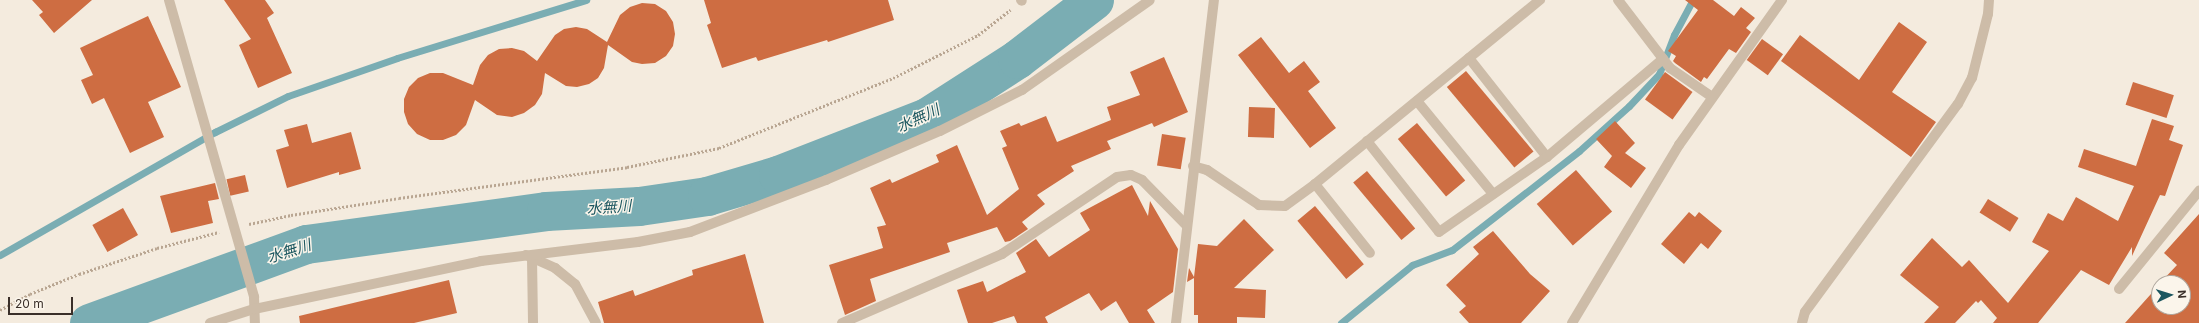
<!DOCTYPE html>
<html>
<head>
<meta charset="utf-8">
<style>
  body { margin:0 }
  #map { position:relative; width:2199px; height:323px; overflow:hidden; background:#f4ebde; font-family:Inter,"Noto Sans JP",sans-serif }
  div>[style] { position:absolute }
  .stream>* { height:7px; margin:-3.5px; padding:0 3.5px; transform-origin:3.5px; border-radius:3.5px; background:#7aadb3 }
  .river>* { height:39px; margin:-19.5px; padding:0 19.5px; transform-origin:19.5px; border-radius:19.5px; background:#7aadb3 }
  .building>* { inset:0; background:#ce6d42; transform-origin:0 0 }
  .path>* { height:2.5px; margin-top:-1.25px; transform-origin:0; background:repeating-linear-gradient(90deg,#b9a692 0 2px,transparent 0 4px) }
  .minor>* { height:10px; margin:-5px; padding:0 5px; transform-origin:5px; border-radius:5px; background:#cdbca8 }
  span { translate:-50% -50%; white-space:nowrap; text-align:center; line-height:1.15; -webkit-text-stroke:3px #fbf5eb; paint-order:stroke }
  .water-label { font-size:15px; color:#1b565f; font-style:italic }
  .north { position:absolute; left:2151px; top:275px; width:40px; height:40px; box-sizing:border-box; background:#fbf5eb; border:1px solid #aea69d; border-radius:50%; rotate:86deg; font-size:11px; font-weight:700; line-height:16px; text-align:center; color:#3a2f29 }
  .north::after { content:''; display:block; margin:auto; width:14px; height:18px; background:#1b565f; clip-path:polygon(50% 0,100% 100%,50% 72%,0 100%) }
  .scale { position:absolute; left:8px; top:297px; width:65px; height:18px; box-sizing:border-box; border:2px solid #3a2f29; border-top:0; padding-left:5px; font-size:12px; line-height:14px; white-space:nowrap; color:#3a2f29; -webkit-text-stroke:3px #fbf5eb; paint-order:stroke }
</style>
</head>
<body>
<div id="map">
  <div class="stream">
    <div style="left:0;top:255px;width:248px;rotate:-29.8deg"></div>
    <div style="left:215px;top:132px;width:81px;rotate:-26.3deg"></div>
    <div style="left:288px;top:96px;width:115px;rotate:-19.2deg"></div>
    <div style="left:397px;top:58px;width:198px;rotate:-17.1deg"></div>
    <div style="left:1341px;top:323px;width:92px;rotate:-39.2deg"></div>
    <div style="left:1412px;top:265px;width:43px;rotate:-20.6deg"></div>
    <div style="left:1452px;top:250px;width:161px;rotate:-37.9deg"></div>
    <div style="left:1579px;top:151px;width:67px;rotate:-42deg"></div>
    <div style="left:1629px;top:106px;width:44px;rotate:-46.8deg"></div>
    <div style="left:1659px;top:74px;width:42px;rotate:-69deg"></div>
    <div style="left:1674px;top:35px;width:40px;rotate:-62deg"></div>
  </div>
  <div class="river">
    <div style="left:89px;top:323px;width:231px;rotate:-20deg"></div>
    <div style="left:306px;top:244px;width:242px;rotate:-7.8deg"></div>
    <div style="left:546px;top:211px;width:93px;rotate:-3.1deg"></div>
    <div style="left:639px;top:206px;width:69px;rotate:-8.4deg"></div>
    <div style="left:707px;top:196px;width:74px;rotate:-16.5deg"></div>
    <div style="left:778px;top:175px;width:160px;rotate:-21.3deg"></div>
    <div style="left:927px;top:117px;width:107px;rotate:-32.8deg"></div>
    <div style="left:1017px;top:59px;width:97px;rotate:-37.5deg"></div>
  </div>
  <div class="building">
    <div style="clip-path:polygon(32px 0,92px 0,54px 33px,39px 15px,43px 12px)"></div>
    <div style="clip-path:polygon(224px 0,265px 0,274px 13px,267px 18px,292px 73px,258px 88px,239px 45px,251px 39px)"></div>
    <div style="clip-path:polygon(704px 0,888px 0,894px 20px,828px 42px,827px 40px,758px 61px,756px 57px,722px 68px,707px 25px,711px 23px)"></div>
    <div style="clip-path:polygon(1685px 0,1713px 0,1734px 16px,1741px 7px,1755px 18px,1746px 28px,1751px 32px,1736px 53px,1729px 49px,1707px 79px,1704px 77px,1701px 82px,1675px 63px,1673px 61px,1676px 56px,1668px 51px,1698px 10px)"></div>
    <div style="clip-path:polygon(642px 3px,655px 4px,666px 11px,673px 22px,675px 34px,673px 46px,666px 56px,655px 63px,642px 64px,632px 62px,608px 45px,604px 68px,598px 78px,589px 84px,577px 87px,566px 86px,545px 73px,542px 94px,535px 105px,524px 113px,512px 117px,497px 115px,475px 100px,466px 125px,456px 135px,443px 140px,430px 140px,417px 134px,408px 124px,404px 112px,404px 99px,409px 87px,418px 78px,430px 73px,443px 73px,473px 85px,480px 65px,488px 55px,499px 49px,512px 48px,524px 51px,537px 61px,555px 35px,564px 29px,576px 27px,587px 29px,607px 42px,620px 15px,630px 7px)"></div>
    <div style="clip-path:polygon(148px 16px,181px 87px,148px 102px,164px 137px,130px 153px,104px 98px,92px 104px,81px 80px,93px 75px,80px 48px)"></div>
    <div style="clip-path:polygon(1899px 22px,1927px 42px,1892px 92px,1936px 122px,1911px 157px,1781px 61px,1800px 35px,1859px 80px)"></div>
    <div style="clip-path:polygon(1261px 37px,1289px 73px,1304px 61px,1320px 82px,1308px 91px,1336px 128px,1310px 148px,1238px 55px)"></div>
    <div style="left:1762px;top:39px;width:26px;height:26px;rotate:36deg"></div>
    <div style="clip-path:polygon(1164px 57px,1188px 112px,1154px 127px,1152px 123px,1107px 141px,1111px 149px,1071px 166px,1074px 171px,1037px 195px,1045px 204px,1022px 222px,1028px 229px,1010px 241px,1005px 242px,997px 227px,947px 243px,950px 252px,870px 279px,876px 301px,845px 315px,829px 265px,883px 248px,877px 227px,886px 225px,870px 188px,890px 179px,892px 183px,939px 162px,936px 155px,957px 145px,987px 215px,1019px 189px,1002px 148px,1007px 146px,1000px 131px,1019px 123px,1021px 126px,1046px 116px,1057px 142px,1111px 120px,1107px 107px,1140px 95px,1130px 72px)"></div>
    <div style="left:1466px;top:71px;width:105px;height:25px;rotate:50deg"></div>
    <div style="left:1665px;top:72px;width:34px;height:34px;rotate:36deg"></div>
    <div style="left:2133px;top:82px;width:43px;height:24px;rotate:18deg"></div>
    <div style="left:1249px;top:107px;width:26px;height:30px;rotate:2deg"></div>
    <div style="clip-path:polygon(2152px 119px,2174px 126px,2169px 140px,2183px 145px,2165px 196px,2160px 195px,2132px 256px,2132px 247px,2109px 285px,2081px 270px,2038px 323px,1993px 323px,1997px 318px,1981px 300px,1978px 303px,1976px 301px,1955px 323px,1924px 323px,1939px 307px,1900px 275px,1932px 238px,1962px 267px,1969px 260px,2008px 303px,2049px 251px,2032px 242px,2048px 213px,2063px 221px,2076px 197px,2118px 221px,2134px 186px,2078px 167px,2084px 149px,2136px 166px)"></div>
    <div style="clip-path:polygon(1615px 121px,1635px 143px,1625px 153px,1646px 168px,1631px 188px,1604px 167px,1612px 156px,1596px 139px)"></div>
    <div style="left:1417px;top:123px;width:75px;height:25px;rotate:50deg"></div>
    <div style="clip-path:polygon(307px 124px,312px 143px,351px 132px,361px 169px,339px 175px,339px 172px,287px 188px,276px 150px,289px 146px,284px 130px)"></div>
    <div style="left:1162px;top:134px;width:24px;height:32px;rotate:9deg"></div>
    <div style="left:1576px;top:170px;width:55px;height:52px;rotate:49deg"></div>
    <div style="left:1367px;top:171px;width:75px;height:18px;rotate:50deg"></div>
    <div style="left:245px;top:175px;width:17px;height:19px;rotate:77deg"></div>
    <div style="clip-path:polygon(215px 183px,219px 199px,208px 201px,213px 223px,171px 233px,160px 196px)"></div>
    <div style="clip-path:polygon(1132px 185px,1148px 216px,1150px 201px,1178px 249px,1173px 292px,1147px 310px,1155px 323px,1129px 323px,1116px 301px,1101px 311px,1089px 293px,1045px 317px,1048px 323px,1017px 323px,1014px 316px,992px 323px,968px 323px,957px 290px,983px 281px,987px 292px,1026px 272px,1016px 253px,1036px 239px,1049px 257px,1090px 230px,1080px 213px)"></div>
    <div style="left:1988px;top:199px;width:36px;height:16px;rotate:32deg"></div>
    <div style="left:1315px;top:206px;width:76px;height:23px;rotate:50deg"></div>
    <div style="left:123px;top:208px;width:31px;height:35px;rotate:61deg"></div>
    <div style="clip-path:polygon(1689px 212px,1695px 217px,1699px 212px,1722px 231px,1708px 249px,1701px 243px,1684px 264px,1661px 244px)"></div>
    <div style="clip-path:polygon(2199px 214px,2199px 323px,2125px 323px,2159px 285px,2159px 307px,2183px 307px,2183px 283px,2160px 283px,2177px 265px,2164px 253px)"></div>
    <div style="clip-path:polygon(1244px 219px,1274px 250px,1234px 288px,1266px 290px,1265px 318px,1237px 317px,1237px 323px,1198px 323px,1198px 315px,1194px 315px,1194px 278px,1187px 282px,1189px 268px,1194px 277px,1198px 244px,1217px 246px)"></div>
    <div style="clip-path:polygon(1493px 231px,1530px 274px,1550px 291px,1521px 323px,1469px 323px,1459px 312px,1466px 306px,1446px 285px,1479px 254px,1473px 247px)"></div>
    <div style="clip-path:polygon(745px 254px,764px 323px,604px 323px,598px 302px,633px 290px,635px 296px,693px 275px,692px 270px)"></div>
    <div style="clip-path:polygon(449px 280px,457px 313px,414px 323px,300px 323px,299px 316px)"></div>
  </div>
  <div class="path">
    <div style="left:249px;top:224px;width:43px;rotate:-12.1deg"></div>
    <div style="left:291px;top:215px;width:109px;rotate:-8.9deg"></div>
    <div style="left:399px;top:198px;width:230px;rotate:-7.7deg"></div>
    <div style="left:627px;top:167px;width:94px;rotate:-11.7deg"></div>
    <div style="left:719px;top:148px;width:188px;rotate:-21.9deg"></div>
    <div style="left:893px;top:78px;width:95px;rotate:-26.8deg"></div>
    <div style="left:978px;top:35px;width:41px;rotate:-38deg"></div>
    <div style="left:0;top:310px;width:34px;rotate:-28deg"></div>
    <div style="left:30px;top:294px;width:53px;rotate:-22.2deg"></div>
    <div style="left:79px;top:274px;width:82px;rotate:-18.4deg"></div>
    <div style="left:157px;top:248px;width:64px;rotate:-14.5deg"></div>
  </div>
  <div class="minor">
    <div style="left:169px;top:0;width:309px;rotate:74deg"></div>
    <div style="left:254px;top:297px;width:26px;rotate:88deg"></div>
    <div style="left:1021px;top:0;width:1px;rotate:45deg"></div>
    <div style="left:1618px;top:0;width:86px;rotate:52.6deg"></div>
    <div style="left:1670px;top:68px;width:51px;rotate:34.6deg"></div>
    <div style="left:1469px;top:58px;width:126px;rotate:51.8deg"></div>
    <div style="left:1417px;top:101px;width:120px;rotate:50.7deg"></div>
    <div style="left:1367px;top:141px;width:116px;rotate:51.6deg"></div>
    <div style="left:1439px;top:232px;width:131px;rotate:-34.8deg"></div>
    <div style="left:1547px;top:157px;width:152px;rotate:-40.2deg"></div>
    <div style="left:1193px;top:166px;width:15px;rotate:16deg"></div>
    <div style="left:1207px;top:170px;width:63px;rotate:33.9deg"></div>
    <div style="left:1259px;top:205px;width:26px;rotate:2deg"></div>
    <div style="left:1285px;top:206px;width:37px;rotate:-36deg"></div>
    <div style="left:1315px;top:184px;width:291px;rotate:-39.3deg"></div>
    <div style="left:1315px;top:184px;width:88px;rotate:51.4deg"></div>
    <div style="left:526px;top:255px;width:32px;rotate:24deg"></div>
    <div style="left:555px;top:268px;width:26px;rotate:39deg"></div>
    <div style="left:575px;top:284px;width:44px;rotate:61.7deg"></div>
    <div style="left:532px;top:258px;width:65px;rotate:89.1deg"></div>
    <div style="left:2119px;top:289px;width:127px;rotate:-50.8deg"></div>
    <div style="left:210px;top:323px;width:46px;rotate:-17.7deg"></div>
    <div style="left:254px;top:309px;width:232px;rotate:-11.9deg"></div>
    <div style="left:481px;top:261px;width:158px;rotate:-6.9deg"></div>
    <div style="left:638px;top:242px;width:53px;rotate:-10.9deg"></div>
    <div style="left:690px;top:232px;width:146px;rotate:-20.9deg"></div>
    <div style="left:826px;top:180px;width:124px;rotate:-23.3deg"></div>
    <div style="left:940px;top:131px;width:92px;rotate:-26.6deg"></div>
    <div style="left:1022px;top:90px;width:156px;rotate:-35.1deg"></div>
    <div style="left:842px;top:323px;width:174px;rotate:-23.3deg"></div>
    <div style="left:1002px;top:254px;width:138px;rotate:-33.8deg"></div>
    <div style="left:1117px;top:177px;width:14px;rotate:-8deg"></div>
    <div style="left:1131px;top:175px;width:12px;rotate:24deg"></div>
    <div style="left:1142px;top:180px;width:63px;rotate:45.6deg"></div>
    <div style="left:1176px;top:323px;width:325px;rotate:-83.3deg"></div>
    <div style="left:1572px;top:323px;width:208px;rotate:-59deg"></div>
    <div style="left:1679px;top:145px;width:178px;rotate:-54.6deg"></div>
    <div style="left:1802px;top:323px;width:11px;rotate:-75deg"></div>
    <div style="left:1805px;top:312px;width:258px;rotate:-53.7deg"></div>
    <div style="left:1958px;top:104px;width:30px;rotate:-62deg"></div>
    <div style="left:1972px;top:78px;width:66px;rotate:-76deg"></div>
    <div style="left:1988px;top:14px;width:14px;rotate:-86deg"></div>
  </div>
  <div class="water-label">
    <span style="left:918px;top:118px;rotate:-25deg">水無川</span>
    <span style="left:609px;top:207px;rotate:-4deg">水無川</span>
    <span style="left:289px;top:251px;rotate:-18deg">水無川</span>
  </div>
  <div class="north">N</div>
  <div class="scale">20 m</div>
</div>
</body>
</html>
